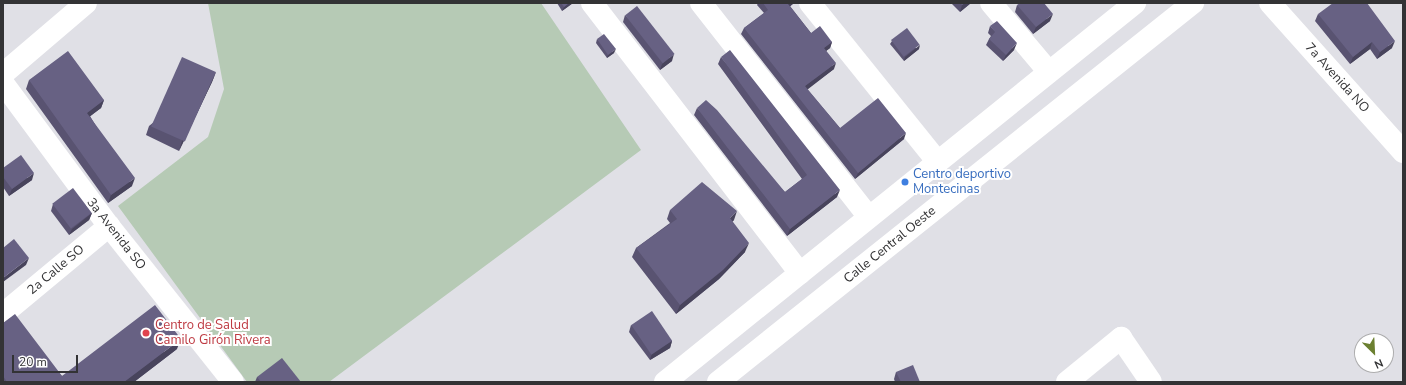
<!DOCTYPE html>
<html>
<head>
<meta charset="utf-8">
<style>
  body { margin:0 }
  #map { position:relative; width:1406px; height:385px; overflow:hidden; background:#e0e0e6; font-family:"Nunito Sans",sans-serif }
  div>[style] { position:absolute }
  .green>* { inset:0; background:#b6cab5 }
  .minor>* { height:22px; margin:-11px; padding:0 11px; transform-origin:11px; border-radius:11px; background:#fff }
  .wall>* { inset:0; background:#595371 }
  .shaded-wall>* { inset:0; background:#48445c }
  .building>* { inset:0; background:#676183; transform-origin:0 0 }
  .dots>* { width:11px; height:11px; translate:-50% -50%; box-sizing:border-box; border:2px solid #fff; border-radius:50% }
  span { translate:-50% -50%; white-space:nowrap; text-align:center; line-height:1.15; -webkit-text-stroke:4px #fff; paint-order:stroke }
  .street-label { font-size:13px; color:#333335 }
  .shop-label { font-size:13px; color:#366cbe }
  .left { translate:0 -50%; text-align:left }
  .health-label { font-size:13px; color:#be3a42 }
  .frame { position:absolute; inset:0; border:4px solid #333335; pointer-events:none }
  .north { position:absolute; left:1354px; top:333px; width:40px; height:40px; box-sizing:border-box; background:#fff; border:1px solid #adadae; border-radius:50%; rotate:156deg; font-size:11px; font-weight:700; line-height:16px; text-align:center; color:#333335 }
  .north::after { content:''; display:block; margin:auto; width:14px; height:18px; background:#6c8031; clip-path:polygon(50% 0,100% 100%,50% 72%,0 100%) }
  .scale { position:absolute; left:12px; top:355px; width:66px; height:18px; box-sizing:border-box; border:2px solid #333335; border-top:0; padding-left:5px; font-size:12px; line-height:14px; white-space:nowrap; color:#333335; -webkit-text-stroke:3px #fff; paint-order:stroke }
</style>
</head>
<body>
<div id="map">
  <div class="green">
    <div style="clip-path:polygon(208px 3px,541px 3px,641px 150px,329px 382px,247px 382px,118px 206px,208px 137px,224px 89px)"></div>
  </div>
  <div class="minor">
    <div style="left:592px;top:3px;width:341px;rotate:52.4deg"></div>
    <div style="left:701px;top:3px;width:272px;rotate:51.9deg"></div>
    <div style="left:810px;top:3px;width:204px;rotate:51.2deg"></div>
    <div style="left:991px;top:3px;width:90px;rotate:50deg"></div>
    <div style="left:1270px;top:3px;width:200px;rotate:48.2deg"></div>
    <div style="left:3px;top:74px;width:109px;rotate:-40.5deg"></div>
    <div style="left:3px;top:83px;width:178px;rotate:53.5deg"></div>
    <div style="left:109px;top:226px;width:199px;rotate:51.5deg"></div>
    <div style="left:3px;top:314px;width:138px;rotate:-39.7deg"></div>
    <div style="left:665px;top:382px;width:604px;rotate:-38.88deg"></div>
    <div style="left:718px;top:382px;width:608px;rotate:-38.59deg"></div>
    <div style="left:1067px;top:382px;width:70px;rotate:-39.2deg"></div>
    <div style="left:1121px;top:338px;width:53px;rotate:55.7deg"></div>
  </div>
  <div class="wall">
    <div style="clip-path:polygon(557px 3px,573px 3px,562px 11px)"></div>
    <div style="clip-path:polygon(758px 3px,794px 3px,790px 6px,811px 33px,832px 42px,830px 48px,826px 51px,834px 69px,807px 89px,840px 128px,904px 139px,855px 179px,741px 34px,744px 28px,764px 13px,757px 5px)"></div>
    <div style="clip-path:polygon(951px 3px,971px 3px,960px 12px)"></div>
    <div style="clip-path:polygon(1017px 5px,1050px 21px,1033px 34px,1015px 12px)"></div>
    <div style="clip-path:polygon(1318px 14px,1392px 48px,1377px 59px,1370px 49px,1350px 64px,1315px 21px)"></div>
    <div style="clip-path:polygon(625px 15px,672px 61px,660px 70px,623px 22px)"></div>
    <div style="clip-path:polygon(990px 26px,1014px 50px,1003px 61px,986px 45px,989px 39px,991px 36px,988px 33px)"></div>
    <div style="clip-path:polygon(597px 39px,614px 53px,607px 58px,596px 43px)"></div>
    <div style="clip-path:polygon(892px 41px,919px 49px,904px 61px,890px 44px)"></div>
    <div style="clip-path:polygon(721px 57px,837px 197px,787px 236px,694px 115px,697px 108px,785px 192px,802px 179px,718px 64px)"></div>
    <div style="clip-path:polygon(216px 72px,212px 82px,179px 151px,146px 135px,149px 126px)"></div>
    <div style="clip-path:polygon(29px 80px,104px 100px,101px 108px,90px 116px,132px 186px,108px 203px,26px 89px)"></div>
    <div style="clip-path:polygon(3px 168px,32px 180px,9px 196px,3px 187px)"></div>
    <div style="clip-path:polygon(53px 204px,92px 213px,89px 220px,69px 235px,51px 211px)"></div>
    <div style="clip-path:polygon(670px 210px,734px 220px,732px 222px,745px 252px,719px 279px,676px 314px,632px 257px,636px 248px,670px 223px,667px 219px)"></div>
    <div style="clip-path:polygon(3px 323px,62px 376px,177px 349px,134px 382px,3px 382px)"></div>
    <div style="clip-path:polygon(631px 325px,672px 341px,670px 348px,650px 360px,629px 332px)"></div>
    <div style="clip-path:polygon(896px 372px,920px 382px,895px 382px,894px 379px)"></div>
    <div style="clip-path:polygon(257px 377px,301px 382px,255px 382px)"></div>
  </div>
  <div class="shaded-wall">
    <div style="clip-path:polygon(569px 3px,573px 3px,562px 11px,564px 7px)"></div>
    <div style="clip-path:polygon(789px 3px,794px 3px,786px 10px,788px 4px)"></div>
    <div style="clip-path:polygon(965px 3px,971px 3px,960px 12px,962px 5px)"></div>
    <div style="clip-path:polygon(1053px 14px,1050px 21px,1033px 34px,1036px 27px)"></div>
    <div style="clip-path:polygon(1395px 41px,1392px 48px,1377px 59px,1380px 52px)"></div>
    <div style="clip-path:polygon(832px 42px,830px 48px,822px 54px,824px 48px)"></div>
    <div style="clip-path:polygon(1372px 42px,1370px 49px,1350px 64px,1353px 57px)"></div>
    <div style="clip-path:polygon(1017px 43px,1014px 50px,1003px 61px,1006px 55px)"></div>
    <div style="clip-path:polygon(920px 45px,919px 49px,904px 61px,905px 57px)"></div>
    <div style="clip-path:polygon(616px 49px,614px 53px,607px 58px,608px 55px)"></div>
    <div style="clip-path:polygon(674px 54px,672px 61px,660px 70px,662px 64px)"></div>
    <div style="clip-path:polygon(836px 63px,834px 69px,803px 93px,805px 86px)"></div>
    <div style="clip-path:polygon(216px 72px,212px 82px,179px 151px,182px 141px)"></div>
    <div style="clip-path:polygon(104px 100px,101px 108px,84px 121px,87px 113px)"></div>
    <div style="clip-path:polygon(906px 133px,904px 139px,855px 179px,858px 173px)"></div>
    <div style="clip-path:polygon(34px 173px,32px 180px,9px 196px,12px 189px)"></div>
    <div style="clip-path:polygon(135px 178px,132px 186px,108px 203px,111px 195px)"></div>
    <div style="clip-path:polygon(840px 190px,837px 197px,787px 236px,790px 229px)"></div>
    <div style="clip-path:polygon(737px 211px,734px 220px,726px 227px,730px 218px)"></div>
    <div style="clip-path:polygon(92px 213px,89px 220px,69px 235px,72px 229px)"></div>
    <div style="clip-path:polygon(749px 243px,745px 252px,719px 279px,676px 314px,680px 305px)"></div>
    <div style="clip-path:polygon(29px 258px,26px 265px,3px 282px,3px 278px)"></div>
    <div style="clip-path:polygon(181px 339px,177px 349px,134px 382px,124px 382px)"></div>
    <div style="clip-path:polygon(672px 341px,670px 348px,650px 360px,652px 353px)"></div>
  </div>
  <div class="building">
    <div style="clip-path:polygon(561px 3px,569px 3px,564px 7px)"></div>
    <div style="clip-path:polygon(763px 3px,789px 3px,788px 4px,811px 33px,820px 26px,832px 42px,824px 48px,836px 63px,805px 86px,840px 128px,878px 98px,906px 133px,858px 173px,744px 28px,768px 10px)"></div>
    <div style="clip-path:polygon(960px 3px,965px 3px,962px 5px)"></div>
    <div style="clip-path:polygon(1020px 3px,1044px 3px,1053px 14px,1036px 27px,1017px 5px)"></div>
    <div style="clip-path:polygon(1333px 3px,1367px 3px,1395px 41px,1380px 52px,1372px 42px,1353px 57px,1318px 14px)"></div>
    <div style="left:637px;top:6px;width:61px;height:15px;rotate:52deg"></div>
    <div style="clip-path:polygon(997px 21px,1017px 43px,1006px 55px,989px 39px,995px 32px,990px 26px)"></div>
    <div style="left:907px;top:28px;width:21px;height:20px;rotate:53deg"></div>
    <div style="clip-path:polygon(604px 34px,616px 49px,608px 55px,597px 39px)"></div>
    <div style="clip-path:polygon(730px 50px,840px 190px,790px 229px,697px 108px,706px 100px,717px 110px,785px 192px,807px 175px,721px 57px)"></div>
    <div style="clip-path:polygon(68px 51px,104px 100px,87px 113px,135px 178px,111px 195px,29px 80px)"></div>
    <div style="left:182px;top:57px;width:37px;height:76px;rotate:24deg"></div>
    <div style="clip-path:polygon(21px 155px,34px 173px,12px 189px,3px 177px,3px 168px)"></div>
    <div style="clip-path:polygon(702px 182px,737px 211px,730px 218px,749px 243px,723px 270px,680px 305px,636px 248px,677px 219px,670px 210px)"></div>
    <div style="left:73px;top:188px;width:31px;height:26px;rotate:53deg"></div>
    <div style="clip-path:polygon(14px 239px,29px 258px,3px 278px,3px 248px)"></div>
    <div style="clip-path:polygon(155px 305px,181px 339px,124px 382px,7px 382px,3px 376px,3px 323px,15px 314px,62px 376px)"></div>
    <div style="left:652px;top:311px;width:36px;height:25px;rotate:56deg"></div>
    <div style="clip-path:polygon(282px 358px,301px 382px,261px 382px,257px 377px)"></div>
    <div style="clip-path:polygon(913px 365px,920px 382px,901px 382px,896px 372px)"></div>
  </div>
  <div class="dots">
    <div style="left:905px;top:182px;background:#3f7fe0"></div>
    <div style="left:146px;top:333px;background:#e0444e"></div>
  </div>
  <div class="street-label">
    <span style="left:1337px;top:78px;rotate:48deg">7a Avenida NO</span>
    <span style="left:116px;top:234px;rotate:52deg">3a Avenida SO</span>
    <span style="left:890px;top:245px;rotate:-39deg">Calle Central Oeste</span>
    <span style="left:56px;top:270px;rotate:-40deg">2a Calle SO</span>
  </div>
  <div class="shop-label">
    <span class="left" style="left:913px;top:182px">Centro deportivo<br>Montecinas</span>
  </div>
  <div class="health-label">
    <span class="left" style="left:155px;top:333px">Centro de Salud<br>Camilo Girón Rivera</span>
  </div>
  <div class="frame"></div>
  <div class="north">N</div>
  <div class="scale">20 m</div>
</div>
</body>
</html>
